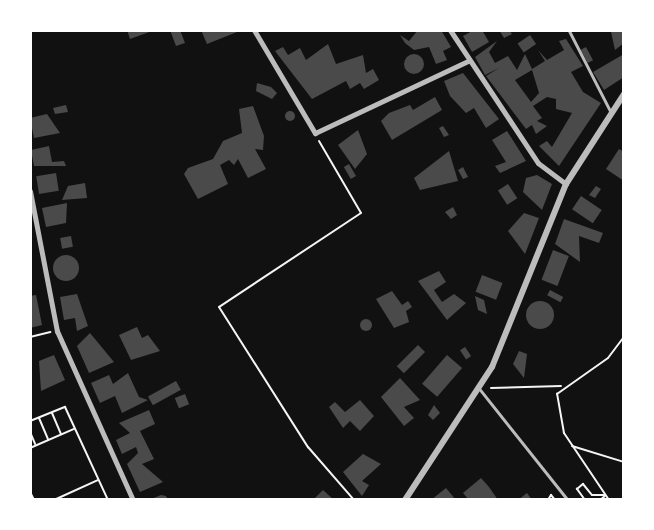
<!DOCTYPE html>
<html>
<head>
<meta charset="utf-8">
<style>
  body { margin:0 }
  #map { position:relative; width:654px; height:530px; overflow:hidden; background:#111; font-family:Mulish,sans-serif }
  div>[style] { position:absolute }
  .building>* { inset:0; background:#4a4a4a; transform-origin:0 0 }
  .round { border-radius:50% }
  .path>* { height:2px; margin:-1px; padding:0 1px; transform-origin:1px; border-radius:1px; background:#f5f5f5 }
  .service>* { height:2.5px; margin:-1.25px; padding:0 1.25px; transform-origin:1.25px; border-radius:1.25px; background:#bcbcbc }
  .minor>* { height:5px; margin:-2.5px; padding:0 2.5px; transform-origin:2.5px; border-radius:2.5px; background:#bcbcbc }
  .tertiary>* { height:6px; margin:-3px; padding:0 3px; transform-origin:3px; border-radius:3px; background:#bcbcbc }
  span { translate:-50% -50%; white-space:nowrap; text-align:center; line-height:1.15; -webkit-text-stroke:5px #fff; paint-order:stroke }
  .frame { position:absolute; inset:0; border:32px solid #fff; pointer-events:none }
</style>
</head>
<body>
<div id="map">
  <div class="building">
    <div style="clip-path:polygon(127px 30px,155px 30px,130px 39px)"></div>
    <div style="clip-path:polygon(170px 30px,180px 30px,185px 43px,176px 46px)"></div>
    <div style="clip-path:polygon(201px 30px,236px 30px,237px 32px,207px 44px)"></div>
    <div style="clip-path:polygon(418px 30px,441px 30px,451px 47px,443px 51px,447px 60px,436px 64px,429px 47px,414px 50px,405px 43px,400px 35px,409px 41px)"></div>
    <div style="clip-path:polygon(474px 30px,482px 30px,489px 42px,472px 52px,463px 36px)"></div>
    <div style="clip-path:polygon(499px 30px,509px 30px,512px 34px,504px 38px)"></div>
    <div style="clip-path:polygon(624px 30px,624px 43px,615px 50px,611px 32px)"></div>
    <div style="left:530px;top:35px;width:11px;height:15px;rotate:56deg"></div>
    <div style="clip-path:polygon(evenodd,566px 39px,583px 66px,571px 72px,583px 92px,601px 103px,559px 166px,539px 146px,547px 141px,552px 147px,572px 113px,556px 109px,556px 99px,547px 97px,533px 106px,542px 118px,537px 121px,547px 126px,536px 134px,532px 125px,526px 129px,486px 76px,499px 68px,485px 75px,475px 57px,497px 41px,489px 52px,495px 63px,508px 56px,517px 70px,525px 54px,532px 69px,545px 61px,538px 50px,547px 60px,564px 50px,559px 41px,566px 39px,532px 70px,539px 93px,531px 102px,515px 80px,532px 70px)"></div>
    <div style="clip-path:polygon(328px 44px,336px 64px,363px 55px,366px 73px,373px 69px,379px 80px,364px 89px,360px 83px,350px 89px,346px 81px,312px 99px,275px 51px,283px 47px,288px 55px,300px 48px,306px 60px)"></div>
    <div style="left:586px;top:47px;width:15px;height:6px;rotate:62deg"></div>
    <div class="round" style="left:404px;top:54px;width:20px;height:20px"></div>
    <div style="clip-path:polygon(624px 54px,624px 77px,604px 90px,593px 72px)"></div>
    <div style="clip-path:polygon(463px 73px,499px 119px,486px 128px,474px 108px,466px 113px,450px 96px,444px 81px)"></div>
    <div style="clip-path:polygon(257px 83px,271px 87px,277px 93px,272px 99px,256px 91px)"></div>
    <div style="clip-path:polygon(435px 97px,442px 110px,392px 140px,381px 121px,389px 113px,410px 105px,413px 110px)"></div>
    <div style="clip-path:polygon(66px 105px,68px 112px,55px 114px,53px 108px)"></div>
    <div style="clip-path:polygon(253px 106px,264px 136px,263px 150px,255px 149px,266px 169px,248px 178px,238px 159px,234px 165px,229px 160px,220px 165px,228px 184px,198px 199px,184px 174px,188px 168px,213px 159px,223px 141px,242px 133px,239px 109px)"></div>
    <div class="round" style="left:285px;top:111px;width:10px;height:10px"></div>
    <div style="clip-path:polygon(47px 114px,60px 133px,34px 138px,30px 118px)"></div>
    <div style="clip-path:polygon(443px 126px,449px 135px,444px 137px,439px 128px)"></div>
    <div style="clip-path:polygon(358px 130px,367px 154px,355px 169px,338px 145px)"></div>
    <div style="clip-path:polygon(507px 131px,526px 161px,500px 173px,495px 166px,506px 162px,492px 140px)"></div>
    <div style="clip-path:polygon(49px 146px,52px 162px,64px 161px,66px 166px,34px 166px,31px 150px)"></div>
    <div style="clip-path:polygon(619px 149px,624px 152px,624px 181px,606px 169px)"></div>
    <div style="clip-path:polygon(449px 151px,458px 181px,420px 190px,414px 178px)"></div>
    <div style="left:349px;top:164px;width:14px;height:6px;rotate:60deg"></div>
    <div style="clip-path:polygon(463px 167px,468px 177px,463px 179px,458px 170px)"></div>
    <div style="left:56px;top:173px;width:18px;height:20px;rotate:81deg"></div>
    <div style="clip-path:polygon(537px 175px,552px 184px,542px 210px,523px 192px,526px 178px)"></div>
    <div style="clip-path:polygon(85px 183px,87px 198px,62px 200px,68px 186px)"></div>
    <div style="left:508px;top:184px;width:17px;height:12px;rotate:57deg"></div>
    <div style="clip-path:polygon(596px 186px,601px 189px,595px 198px,589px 195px)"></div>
    <div style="left:581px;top:196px;width:25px;height:16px;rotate:34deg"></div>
    <div style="clip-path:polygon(67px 203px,66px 223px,46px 227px,42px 208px)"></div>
    <div style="clip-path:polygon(453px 207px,457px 215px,451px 219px,445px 212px)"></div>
    <div style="clip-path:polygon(524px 213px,539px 218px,525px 254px,508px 231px)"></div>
    <div style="clip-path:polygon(564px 219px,603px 233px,599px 243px,579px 236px,580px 262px,555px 244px)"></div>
    <div style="left:71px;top:236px;width:11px;height:11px;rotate:80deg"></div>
    <div style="left:553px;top:250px;width:17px;height:32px;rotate:21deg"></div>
    <div class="round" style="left:53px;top:255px;width:26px;height:26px"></div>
    <div style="clip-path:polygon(439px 271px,446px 282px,434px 290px,442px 302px,454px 294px,466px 303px,447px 320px,418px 281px)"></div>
    <div style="left:482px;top:275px;width:22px;height:18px;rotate:21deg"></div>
    <div style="left:550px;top:290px;width:15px;height:6px;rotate:28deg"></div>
    <div style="clip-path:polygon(392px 291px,402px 305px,408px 301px,412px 307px,406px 311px,409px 322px,394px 328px,376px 299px)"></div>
    <div style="clip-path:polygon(77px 294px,88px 326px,77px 331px,75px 318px,64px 320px,60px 297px)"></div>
    <div style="clip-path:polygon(36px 295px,42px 325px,30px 328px,30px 296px)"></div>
    <div style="clip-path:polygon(475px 296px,484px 300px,487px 314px,478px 310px)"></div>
    <div class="round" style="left:526px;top:301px;width:28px;height:28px"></div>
    <div class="round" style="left:360px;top:319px;width:12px;height:12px"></div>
    <div style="clip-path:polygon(137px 327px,142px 338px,148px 335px,160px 351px,131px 360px,119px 335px)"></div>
    <div style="clip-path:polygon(90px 333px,114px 362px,89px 373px,77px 346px)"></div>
    <div style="left:418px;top:345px;width:10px;height:30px;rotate:45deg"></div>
    <div style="left:465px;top:347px;width:11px;height:6px;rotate:56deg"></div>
    <div style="clip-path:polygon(519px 351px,527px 354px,524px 378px,513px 364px)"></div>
    <div style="clip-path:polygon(54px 355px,65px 380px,41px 391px,39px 361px)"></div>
    <div style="left:447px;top:355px;width:20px;height:38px;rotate:41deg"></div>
    <div style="clip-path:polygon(128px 373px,139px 397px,148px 400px,122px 413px,115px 396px,100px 403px,91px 383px,109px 375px,113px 384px)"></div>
    <div style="clip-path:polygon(400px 378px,420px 400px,404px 407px,414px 418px,404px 426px,381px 397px)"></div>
    <div style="left:176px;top:381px;width:10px;height:32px;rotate:61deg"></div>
    <div style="left:185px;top:394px;width:11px;height:11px;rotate:68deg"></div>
    <div style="clip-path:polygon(360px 400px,374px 416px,360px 431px,350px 421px,343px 428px,329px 407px,335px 402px,345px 412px)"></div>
    <div style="clip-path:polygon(434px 405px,440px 413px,433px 420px,428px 415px)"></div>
    <div style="clip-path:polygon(149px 410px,155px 424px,140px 431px,154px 459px,142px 464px,163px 482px,140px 492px,127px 464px,138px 453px,136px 447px,122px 454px,116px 440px,130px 433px,119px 423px)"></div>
    <div style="clip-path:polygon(363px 454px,381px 464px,362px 481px,369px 485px,362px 496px,343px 472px)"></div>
    <div style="clip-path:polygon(481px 478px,489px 487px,498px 500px,469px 500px,463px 493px)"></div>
    <div style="clip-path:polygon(446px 488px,456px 500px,431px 500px)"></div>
    <div style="clip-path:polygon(323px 490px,334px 500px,313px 500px)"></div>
    <div style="clip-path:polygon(527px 493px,532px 500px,518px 500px)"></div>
    <div style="clip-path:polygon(166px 496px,168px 500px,149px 500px,161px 495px)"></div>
  </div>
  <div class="path">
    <div style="left:319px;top:141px;width:83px;rotate:59.7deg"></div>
    <div style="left:361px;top:213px;width:170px;rotate:146.5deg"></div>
    <div style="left:219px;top:307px;width:166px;rotate:57.6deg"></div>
    <div style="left:308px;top:447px;width:70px;rotate:49deg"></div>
    <div style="left:30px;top:337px;width:21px;rotate:-14deg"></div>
    <div style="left:491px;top:388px;width:70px;rotate:-1.6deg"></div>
    <div style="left:52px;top:413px;width:23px;rotate:67deg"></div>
    <div style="left:39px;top:418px;width:23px;rotate:67deg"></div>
    <div style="left:30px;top:421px;width:38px;rotate:-22deg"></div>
    <div style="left:65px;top:407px;width:102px;rotate:65.2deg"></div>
    <div style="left:30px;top:432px;width:13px;rotate:67deg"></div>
    <div style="left:572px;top:446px;width:54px;rotate:17.1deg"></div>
    <div style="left:30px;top:448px;width:48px;rotate:-23.4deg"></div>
    <div style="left:30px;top:492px;width:9px;rotate:63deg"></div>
    <div style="left:54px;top:500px;width:48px;rotate:-24.4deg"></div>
    <div style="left:548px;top:500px;width:6px;rotate:-59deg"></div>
    <div style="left:551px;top:495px;width:6px;rotate:51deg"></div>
    <div style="left:585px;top:500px;width:14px;rotate:-126deg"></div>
    <div style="left:577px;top:489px;width:8px;rotate:-40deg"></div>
    <div style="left:583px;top:484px;width:14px;rotate:51deg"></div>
    <div style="left:592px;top:495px;width:13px"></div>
    <div style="left:600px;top:500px;width:6px;rotate:-39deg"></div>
    <div style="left:609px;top:500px;width:81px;rotate:-123.9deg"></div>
    <div style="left:564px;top:433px;width:40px;rotate:-100deg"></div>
    <div style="left:557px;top:394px;width:62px;rotate:-35.2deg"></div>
    <div style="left:608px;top:358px;width:26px;rotate:-53deg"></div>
  </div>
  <div class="service">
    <div style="left:569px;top:30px;width:90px;rotate:62.9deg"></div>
    <div style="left:479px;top:388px;width:143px;rotate:51.5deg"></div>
  </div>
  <div class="minor">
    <div style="left:254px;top:30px;width:120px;rotate:59.4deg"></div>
    <div style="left:315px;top:133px;width:169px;rotate:-25.2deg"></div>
    <div style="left:450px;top:30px;width:159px;rotate:56.5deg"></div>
    <div style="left:538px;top:163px;width:35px;rotate:37deg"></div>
    <div style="left:30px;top:191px;width:143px;rotate:79.1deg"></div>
    <div style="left:57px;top:331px;width:185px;rotate:65.8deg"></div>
  </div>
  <div class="tertiary">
    <div style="left:405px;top:500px;width:159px;rotate:-56.8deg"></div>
    <div style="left:492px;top:367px;width:197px;rotate:-68deg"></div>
    <div style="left:566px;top:184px;width:107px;rotate:-57.2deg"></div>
  </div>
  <div class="frame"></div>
</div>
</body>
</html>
